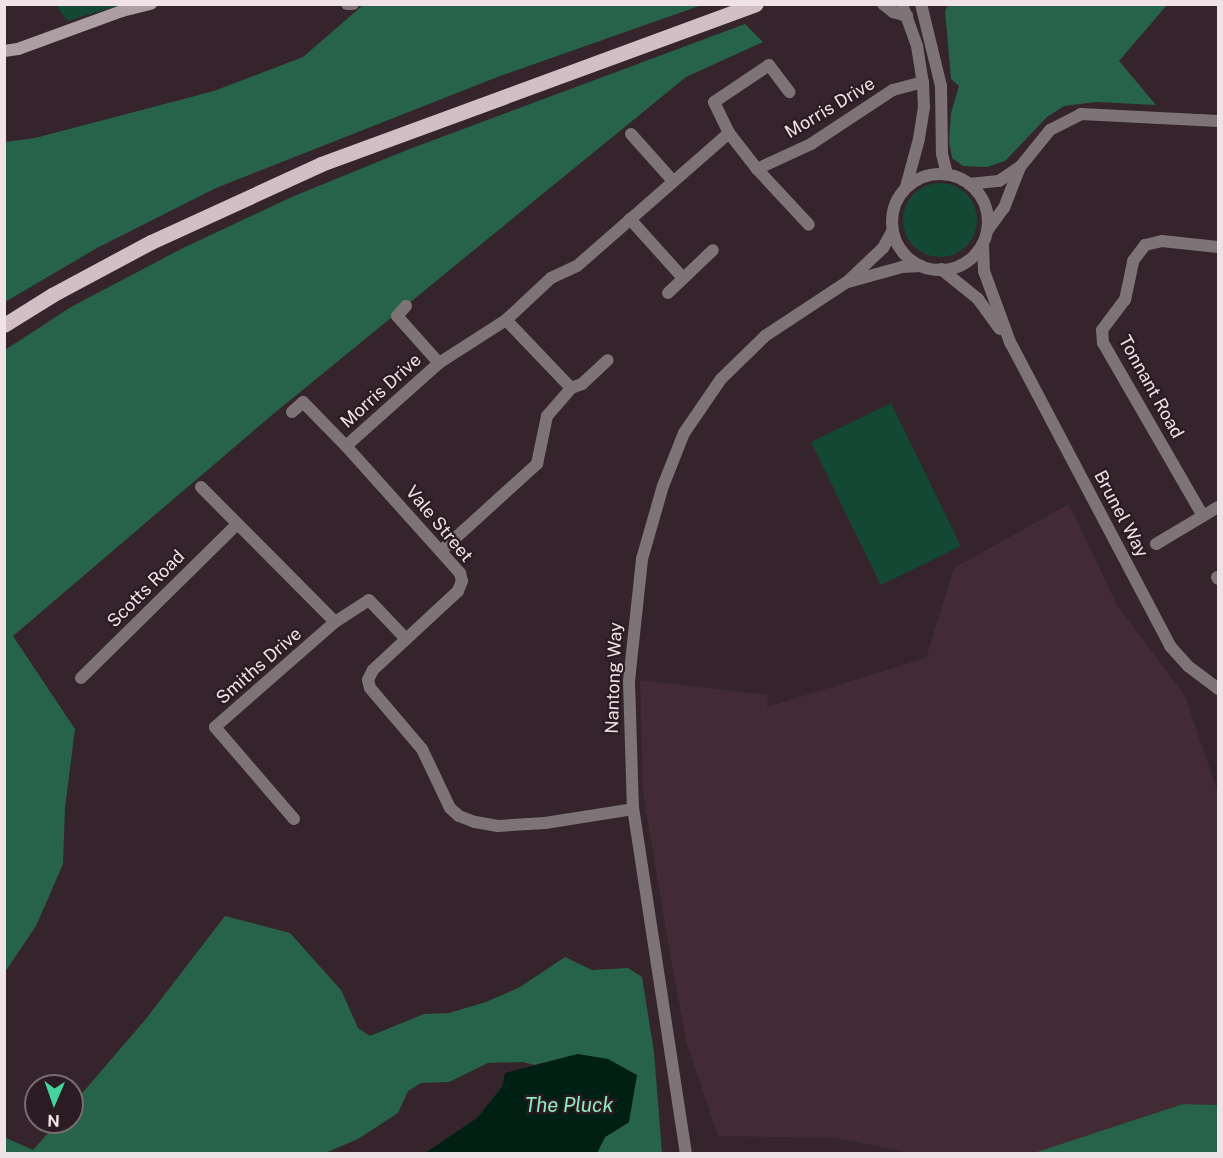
<!DOCTYPE html>
<html>
<head>
<meta charset="utf-8">
<style>
  body { margin:0 }
  #map { position:relative; width:1223px; height:1158px; overflow:hidden; background:#35242b; font-family:"Public Sans",sans-serif }
  div>[style] { position:absolute }
  .built>* { inset:0; background:#422b35 }
  .green>* { inset:0; background:#134834; transform-origin:0 0 }
  .round { border-radius:50% }
  .forest>* { inset:0; background:#26634a }
  .water>* { inset:0; background:#012014 }
  .minor>* { height:12px; margin:-6px; padding:0 6px; transform-origin:6px; border-radius:6px; background:#7e7478 }
  .tertiary>* { height:12px; margin:-6px; padding:0 6px; transform-origin:6px; border-radius:6px; background:#7e7478 }
  .tertiary>.ring { margin:-6px; padding:0; box-sizing:content-box; background:none; border:12px solid #7e7478; border-radius:50% }
  .secondary>* { height:12px; margin:-6px; padding:0 6px; transform-origin:6px; border-radius:6px; background:#ad9ea4 }
  .primary>* { height:15px; margin:-7.5px; padding:0 7.5px; transform-origin:7.5px; border-radius:7.5px; background:#d2bfc6 }
  span { translate:-50% -50%; white-space:nowrap; text-align:center; line-height:1.15; -webkit-text-stroke:4.5px #2b1b22; paint-order:stroke }
  .street-label { font-size:18px; color:#efe3e8 }
  .water-label { font-size:20px; color:#91ecc3; font-style:italic }
  .frame { position:absolute; inset:0; border:6px solid #efe3e8; pointer-events:none }
  .north { position:absolute; left:24px; top:1074px; width:60px; height:60px; box-sizing:border-box; background:#2b1b22; border:2px solid #796b71; border-radius:50%; rotate:182deg; font-size:16px; font-weight:700; line-height:24px; text-align:center; color:#efe3e8 }
  .north::after { content:''; display:block; margin:auto; width:21px; height:27px; background:#46d49e; clip-path:polygon(50% 0,100% 100%,50% 72%,0 100%) }
</style>
</head>
<body>
<div id="map">
  <div class="built">
    <div style="clip-path:polygon(1069px 504px,1117px 605px,1185px 696px,1218px 793px,1218px 1105px,1183px 1104px,1034px 1153px,911px 1153px,836px 1138px,718px 1136px,687px 1044px,668px 944px,643px 793px,640px 680px,768px 695px,767px 707px,926px 658px,954px 568px)"></div>
  </div>
  <div class="green">
    <div style="clip-path:polygon(56px 5px,121px 5px,67px 21px)"></div>
    <div class="round" style="left:903px;top:183px;width:74px;height:74px"></div>
    <div style="left:891px;top:403px;width:159px;height:89px;rotate:64deg"></div>
  </div>
  <div class="forest">
    <div style="clip-path:polygon(363px 5px,702px 5px,500px 76px,216px 188px,97px 248px,5px 302px,5px 142px,35px 138px,214px 91px,303px 57px)"></div>
    <div style="clip-path:polygon(948px 5px,1167px 5px,1119px 61px,1156px 105px,1096px 102px,1064px 106px,1047px 117px,1005px 161px,987px 167px,963px 166px,952px 158px,949px 141px,951px 113px,959px 86px,951px 79px,945px 11px)"></div>
    <div style="clip-path:polygon(745px 24px,763px 42px,686px 77px,272px 415px,13px 636px,75px 729px,65px 808px,63px 864px,36px 926px,5px 972px,5px 350px,71px 307px,183px 248px,294px 196px,407px 150px)"></div>
    <div style="clip-path:polygon(225px 916px,290px 933px,341px 990px,358px 1028px,370px 1036px,424px 1014px,449px 1013px,486px 1002px,520px 987px,565px 957px,592px 970px,628px 968px,642px 977px,654px 1052px,662px 1153px,597px 1153px,605px 1137px,629px 1122px,578px 1054px,534px 1065px,523px 1062px,488px 1063px,449px 1082px,421px 1083px,408px 1091px,398px 1113px,358px 1139px,325px 1153px,5px 1153px,4px 1137px,33px 1150px,58px 1122px,72px 1122px,72px 1105px,145px 1020px)"></div>
    <div style="clip-path:polygon(1183px 1104px,1218px 1105px,1218px 1153px,1034px 1153px)"></div>
  </div>
  <div class="water">
    <div style="clip-path:polygon(578px 1054px,608px 1059px,637px 1075px,629px 1122px,605px 1137px,597px 1153px,425px 1153px,477px 1118px,502px 1087px,505px 1073px)"></div>
  </div>
  <div class="minor">
    <div style="left:347px;top:4px;width:6px"></div>
    <div style="left:729px;top:133px;width:34px;rotate:-116deg"></div>
    <div style="left:714px;top:102px;width:66px;rotate:-33.9deg"></div>
    <div style="left:769px;top:65px;width:34px;rotate:53deg"></div>
    <div style="left:631px;top:134px;width:63px;rotate:48.2deg"></div>
    <div style="left:757px;top:169px;width:76px;rotate:47.1deg"></div>
    <div style="left:969px;top:184px;width:30px;rotate:-6deg"></div>
    <div style="left:999px;top:181px;width:25px;rotate:-34deg"></div>
    <div style="left:1020px;top:167px;width:48px;rotate:-51deg"></div>
    <div style="left:1050px;top:130px;width:35px;rotate:-27deg"></div>
    <div style="left:1081px;top:114px;width:137px;rotate:2.9deg"></div>
    <div style="left:630px;top:219px;width:79px;rotate:48.1deg"></div>
    <div style="left:987px;top:231px;width:29px;rotate:-54deg"></div>
    <div style="left:1004px;top:208px;width:44px;rotate:-68.7deg"></div>
    <div style="left:983px;top:243px;width:28px;rotate:88deg"></div>
    <div style="left:984px;top:271px;width:76px;rotate:69.9deg"></div>
    <div style="left:1010px;top:342px;width:344px;rotate:62.2deg"></div>
    <div style="left:1170px;top:646px;width:27px;rotate:48deg"></div>
    <div style="left:1188px;top:666px;width:38px;rotate:37deg"></div>
    <div style="left:941px;top:269px;width:48px;rotate:39deg"></div>
    <div style="left:978px;top:299px;width:37px;rotate:54deg"></div>
    <div style="left:668px;top:293px;width:62px;rotate:-43.7deg"></div>
    <div style="left:406px;top:306px;width:13px;rotate:132deg"></div>
    <div style="left:397px;top:316px;width:63px;rotate:48.2deg"></div>
    <div style="left:506px;top:320px;width:94px;rotate:46.3deg"></div>
    <div style="left:571px;top:388px;width:12px;rotate:-20deg"></div>
    <div style="left:582px;top:384px;width:35px;rotate:-43deg"></div>
    <div style="left:292px;top:412px;width:15px;rotate:-42deg"></div>
    <div style="left:303px;top:402px;width:62px;rotate:45.7deg"></div>
    <div style="left:346px;top:446px;width:171px;rotate:48.1deg"></div>
    <div style="left:460px;top:573px;width:8px;rotate:76deg"></div>
    <div style="left:462px;top:581px;width:11px;rotate:112deg"></div>
    <div style="left:458px;top:591px;width:116px;rotate:137.1deg"></div>
    <div style="left:373px;top:670px;width:11px;rotate:117deg"></div>
    <div style="left:368px;top:680px;width:8px;rotate:76deg"></div>
    <div style="left:370px;top:688px;width:80px;rotate:49.6deg"></div>
    <div style="left:422px;top:749px;width:65px;rotate:64.6deg"></div>
    <div style="left:450px;top:808px;width:12px;rotate:42deg"></div>
    <div style="left:459px;top:816px;width:17px;rotate:21deg"></div>
    <div style="left:475px;top:822px;width:23px;rotate:10deg"></div>
    <div style="left:498px;top:826px;width:47px;rotate:-3.7deg"></div>
    <div style="left:545px;top:823px;width:89px;rotate:-9deg"></div>
    <div style="left:346px;top:446px;width:125px;rotate:-41.7deg"></div>
    <div style="left:439px;top:363px;width:80px;rotate:-32.7deg"></div>
    <div style="left:506px;top:320px;width:62px;rotate:-43deg"></div>
    <div style="left:551px;top:278px;width:29px;rotate:-25deg"></div>
    <div style="left:577px;top:266px;width:202px;rotate:-41.2deg"></div>
    <div style="left:729px;top:133px;width:46px;rotate:52.1deg"></div>
    <div style="left:757px;top:169px;width:60px;rotate:-24.8deg"></div>
    <div style="left:811px;top:144px;width:98px;rotate:-33.4deg"></div>
    <div style="left:893px;top:90px;width:31px;rotate:-15deg"></div>
    <div style="left:201px;top:487px;width:190px;rotate:45.2deg"></div>
    <div style="left:335px;top:622px;width:40px;rotate:-32.9deg"></div>
    <div style="left:369px;top:600px;width:54px;rotate:46.5deg"></div>
    <div style="left:1203px;top:516px;width:200px;rotate:-120deg"></div>
    <div style="left:1103px;top:343px;width:13px;rotate:-94deg"></div>
    <div style="left:1102px;top:330px;width:38px;rotate:-53deg"></div>
    <div style="left:1125px;top:300px;width:40px;rotate:-78deg"></div>
    <div style="left:1133px;top:261px;width:20px;rotate:-53deg"></div>
    <div style="left:1145px;top:245px;width:17px;rotate:-13deg"></div>
    <div style="left:1162px;top:241px;width:56px;rotate:6.1deg"></div>
    <div style="left:1156px;top:544px;width:72px;rotate:-30.8deg"></div>
    <div style="left:441px;top:551px;width:130px;rotate:-42.2deg"></div>
    <div style="left:537px;top:464px;width:49px;rotate:-78.2deg"></div>
    <div style="left:547px;top:416px;width:37px;rotate:-49deg"></div>
    <div style="left:1217px;top:577px;width:2px;rotate:63deg"></div>
    <div style="left:81px;top:678px;width:218px;rotate:-44.6deg"></div>
    <div style="left:294px;top:819px;width:121px;rotate:-130.7deg"></div>
    <div style="left:215px;top:727px;width:159px;rotate:-41.2deg"></div>
  </div>
  <div class="tertiary">
    <div style="left:883px;top:4px;width:13px;rotate:39deg"></div>
    <div style="left:893px;top:12px;width:15px;rotate:16deg"></div>
    <div style="left:902px;top:4px;width:45px;rotate:70.3deg"></div>
    <div style="left:917px;top:46px;width:36px;rotate:81deg"></div>
    <div style="left:923px;top:82px;width:25px;rotate:88deg"></div>
    <div style="left:924px;top:107px;width:32px;rotate:99deg"></div>
    <div style="left:919px;top:139px;width:50px;rotate:105.2deg"></div>
    <div style="left:921px;top:4px;width:84px;rotate:76.3deg"></div>
    <div style="left:941px;top:86px;width:68px;rotate:89.2deg"></div>
    <div style="left:942px;top:154px;width:21px;rotate:76deg"></div>
    <div class="ring" style="left:892px;top:174px;width:84px;height:84px"></div>
    <div style="left:848px;top:282px;width:56px;rotate:-15.5deg"></div>
    <div style="left:902px;top:267px;width:19px;rotate:-3deg"></div>
    <div style="left:686px;top:1154px;width:349px;rotate:-98.7deg"></div>
    <div style="left:633px;top:809px;width:128px;rotate:-91.8deg"></div>
    <div style="left:629px;top:681px;width:123px;rotate:-83.9deg"></div>
    <div style="left:642px;top:559px;width:76px;rotate:-74deg"></div>
    <div style="left:663px;top:486px;width:57px;rotate:-68.4deg"></div>
    <div style="left:684px;top:433px;width:65px;rotate:-55.6deg"></div>
    <div style="left:721px;top:379px;width:62px;rotate:-44.3deg"></div>
    <div style="left:765px;top:336px;width:98px;rotate:-33.4deg"></div>
    <div style="left:847px;top:282px;width:50px;rotate:-43.4deg"></div>
    <div style="left:883px;top:248px;width:18px;rotate:-61deg"></div>
  </div>
  <div class="secondary">
    <div style="left:4px;top:51px;width:14px;rotate:-8deg"></div>
    <div style="left:18px;top:49px;width:111px;rotate:-20.1deg"></div>
    <div style="left:122px;top:11px;width:30px;rotate:-14deg"></div>
  </div>
  <div class="primary">
    <div style="left:4px;top:325px;width:57px;rotate:-32deg"></div>
    <div style="left:52px;top:295px;width:112px;rotate:-28.2deg"></div>
    <div style="left:151px;top:242px;width:187px;rotate:-24.6deg"></div>
    <div style="left:321px;top:164px;width:463px;rotate:-20.2deg"></div>
  </div>
  <div class="street-label">
    <span style="left:830px;top:108px;rotate:-31deg">Morris Drive</span>
    <span style="left:1151px;top:387px;rotate:61deg">Tonnant Road</span>
    <span style="left:381px;top:391px;rotate:-42deg">Morris Drive</span>
    <span style="left:1121px;top:514px;rotate:62deg">Brunel Way</span>
    <span style="left:439px;top:524px;rotate:50deg">Vale Street</span>
    <span style="left:146px;top:589px;rotate:-45deg">Scotts Road</span>
    <span style="left:259px;top:666px;rotate:-41deg">Smiths Drive</span>
    <span style="left:614px;top:678px;rotate:-88deg">Nantong Way</span>
  </div>
  <div class="water-label">
    <span style="left:569px;top:1105px">The Pluck</span>
  </div>
  <div class="frame"></div>
  <div class="north">N</div>
</div>
</body>
</html>
